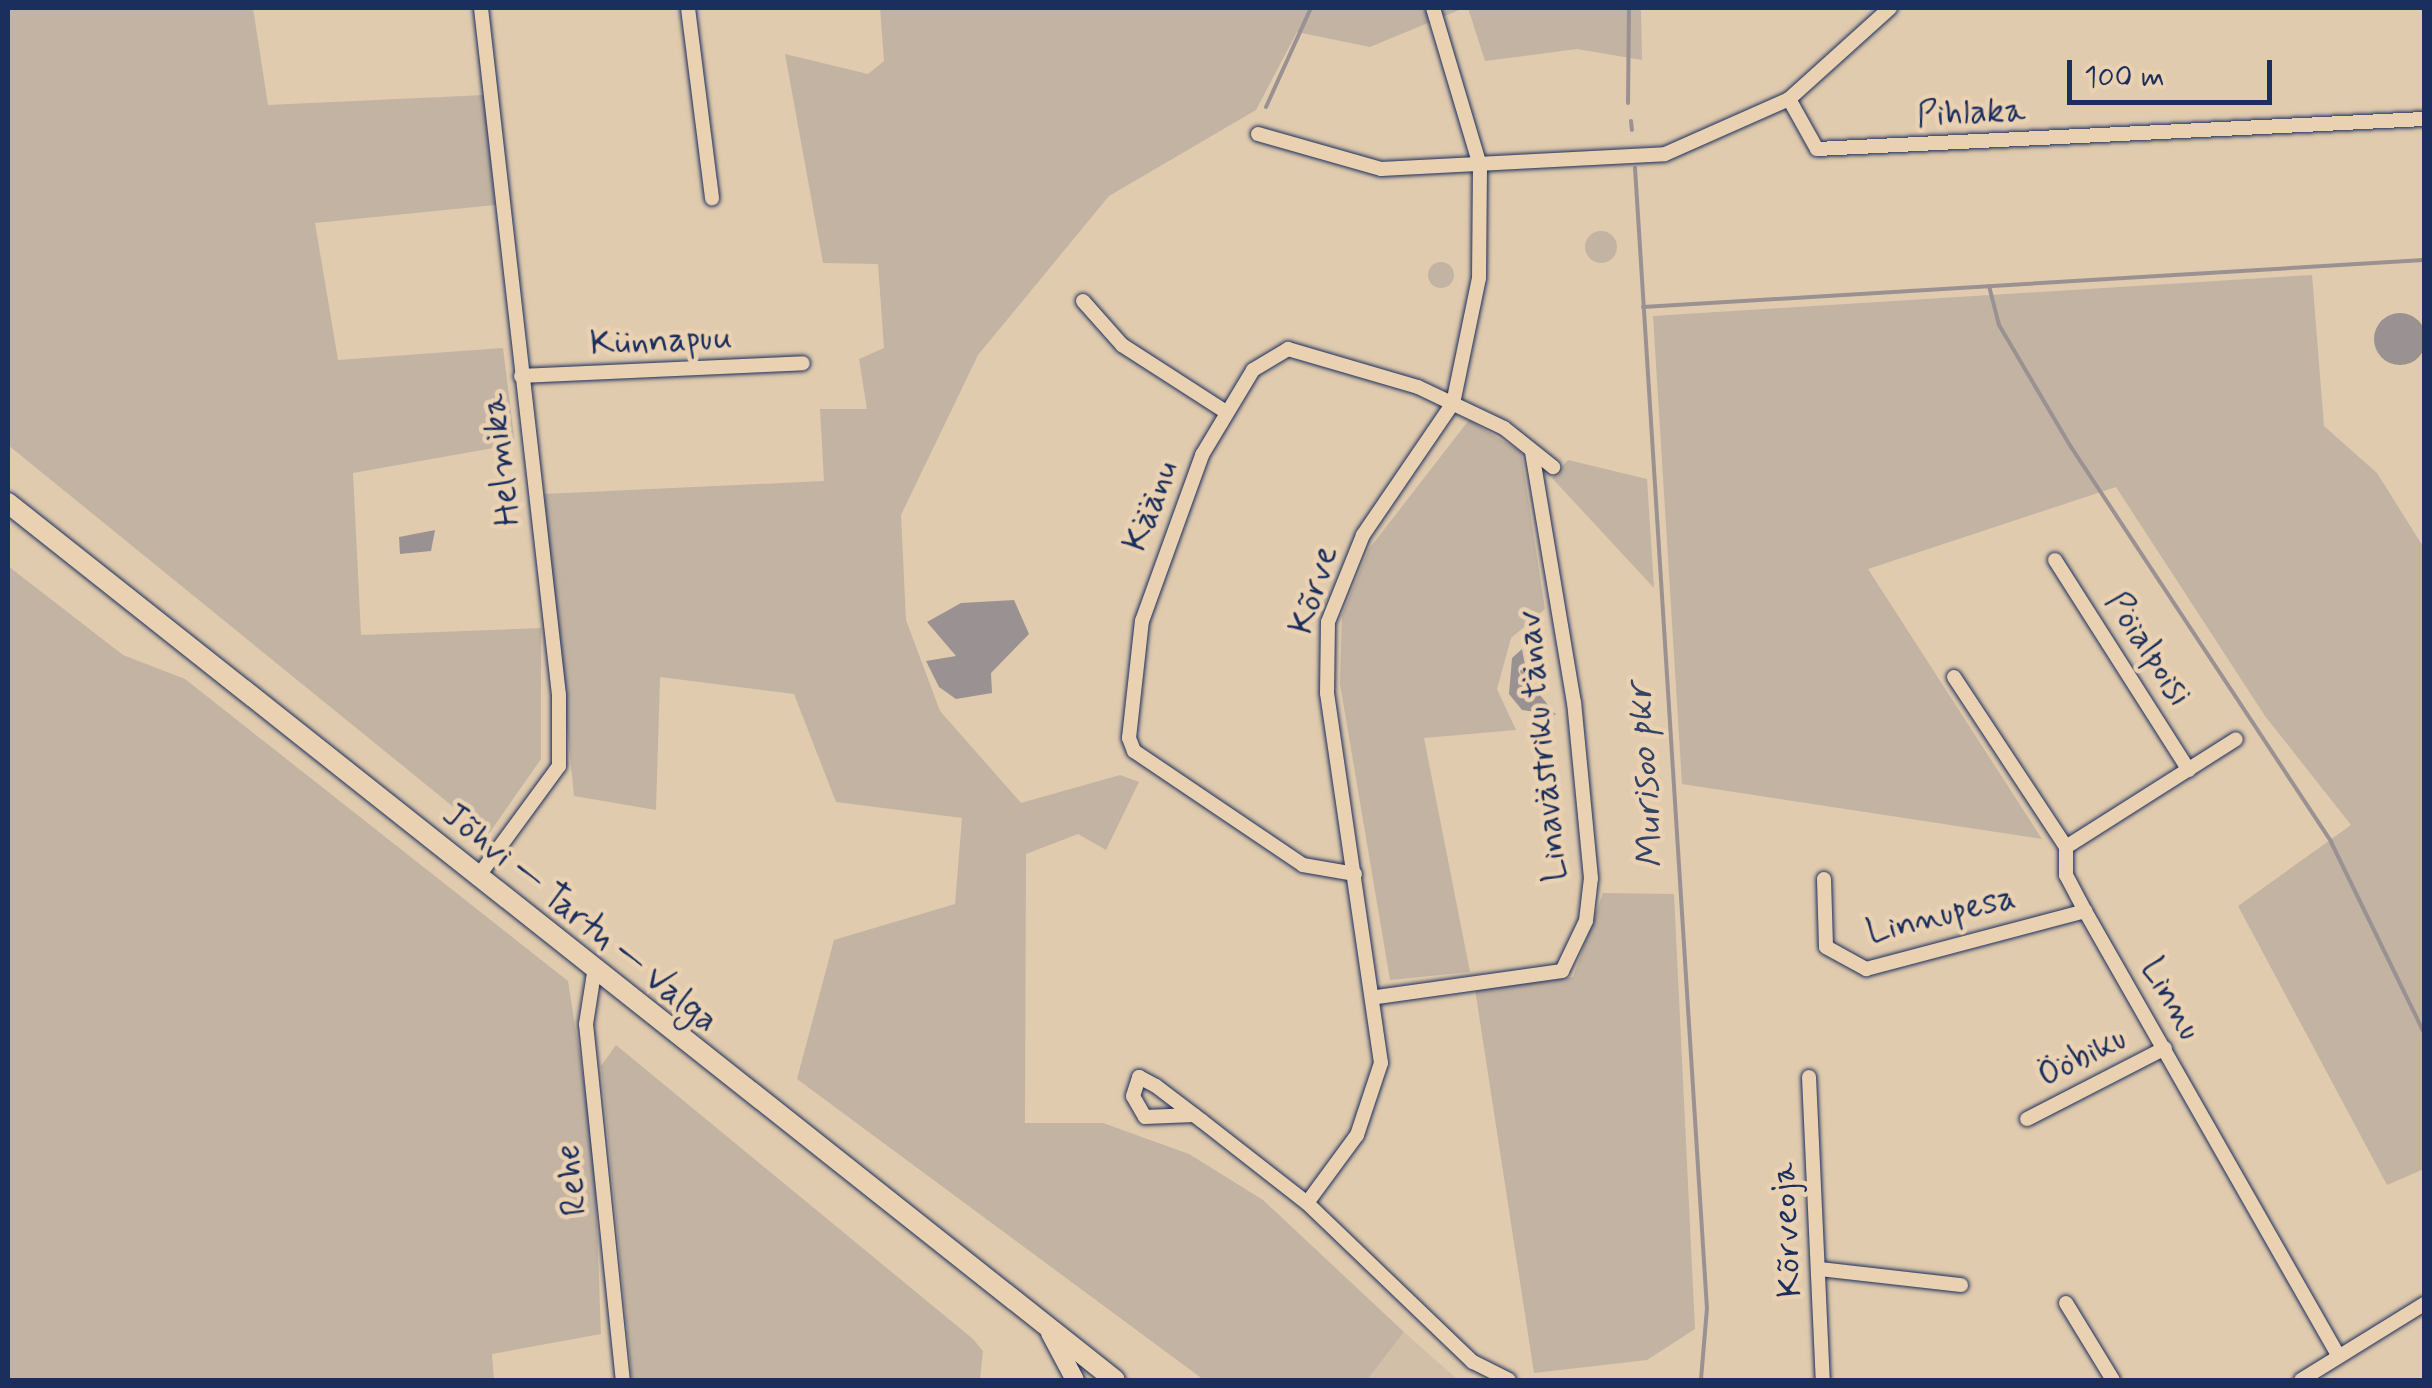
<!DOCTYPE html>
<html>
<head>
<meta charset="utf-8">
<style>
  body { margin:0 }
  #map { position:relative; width:2432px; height:1388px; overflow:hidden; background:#e1cbae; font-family:Mynerve,sans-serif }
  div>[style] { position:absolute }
  .built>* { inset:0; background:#d1bfa7 }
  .green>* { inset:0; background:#c3b3a2 }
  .round { border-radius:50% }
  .water>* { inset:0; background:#9a9292 }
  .stream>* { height:4px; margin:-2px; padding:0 2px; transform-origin:2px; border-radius:2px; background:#9a9292 }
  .roads { filter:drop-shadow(0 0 2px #1b2f5e) drop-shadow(0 0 2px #1b2f5e) }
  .minor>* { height:14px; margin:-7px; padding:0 7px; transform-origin:7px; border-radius:7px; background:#e9d1b1 }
  .major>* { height:18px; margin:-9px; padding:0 9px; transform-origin:9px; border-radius:9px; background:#e9d1b1 }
  .highway>* { height:20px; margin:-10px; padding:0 10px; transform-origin:10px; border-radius:10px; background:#e9d1b1 }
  span { translate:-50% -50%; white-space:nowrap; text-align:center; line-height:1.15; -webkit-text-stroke:9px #e9d1b1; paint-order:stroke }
  .street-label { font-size:35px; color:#1b2f5e }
  .water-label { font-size:38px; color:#344368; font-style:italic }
  .frame { position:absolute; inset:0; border:10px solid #1b2f5e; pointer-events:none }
  .scale { position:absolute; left:2067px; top:60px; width:205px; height:45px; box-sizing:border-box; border:5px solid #1b2f5e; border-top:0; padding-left:12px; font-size:30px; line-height:35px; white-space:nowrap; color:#1b2f5e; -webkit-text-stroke:8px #e9d1b1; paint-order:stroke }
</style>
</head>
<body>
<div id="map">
  <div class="built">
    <div style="clip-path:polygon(1404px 1332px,1458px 1380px,1367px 1380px)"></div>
  </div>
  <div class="green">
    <div style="clip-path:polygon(8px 8px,253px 8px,268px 105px,484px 95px,495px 205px,315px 223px,338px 360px,503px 348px,515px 444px,353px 473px,361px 635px,541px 628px,541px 759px,488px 835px,8px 445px)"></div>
    <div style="clip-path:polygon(880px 8px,1464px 8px,1370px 47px,1297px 32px,1256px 110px,1109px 196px,978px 355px,901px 515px,906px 620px,940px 711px,1021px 803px,1120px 775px,1139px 782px,1106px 850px,1078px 834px,1026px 854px,1025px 1123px,1103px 1123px,1189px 1154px,1263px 1200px,1404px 1332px,1367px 1380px,1204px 1380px,797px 1079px,834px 940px,955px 904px,962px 818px,836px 802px,794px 694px,660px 677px,656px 810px,574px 796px,544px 494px,824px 481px,820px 409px,867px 409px,859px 359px,884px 348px,878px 264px,823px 263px,785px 54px,868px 74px,884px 61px)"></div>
    <div style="clip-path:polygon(1468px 8px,1641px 8px,1642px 60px,1577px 49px,1485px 61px)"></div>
    <div class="round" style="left:1585px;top:231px;width:32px;height:32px"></div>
    <div class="round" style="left:1428px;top:262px;width:26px;height:26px"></div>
    <div style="clip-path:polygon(2312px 275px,2324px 426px,2377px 473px,2424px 548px,2424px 1169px,2387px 1185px,2238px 906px,2351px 825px,2265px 716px,2116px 487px,1868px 569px,2042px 839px,1682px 784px,1653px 316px)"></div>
    <div style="clip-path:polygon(1469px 420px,1521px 452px,1545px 609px,1511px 638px,1497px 689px,1516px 730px,1424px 738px,1470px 972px,1390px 980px,1340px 684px,1342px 615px,1369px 549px)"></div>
    <div style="clip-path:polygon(1568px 460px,1647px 479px,1654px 588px,1552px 478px)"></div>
    <div style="clip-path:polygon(8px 566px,123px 655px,185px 679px,568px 981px,594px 1146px,601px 1334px,492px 1354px,494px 1380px,8px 1380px)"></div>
    <div style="clip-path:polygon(1603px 893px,1674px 894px,1695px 1329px,1647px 1360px,1534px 1373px,1475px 989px,1573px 977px)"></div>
    <div style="clip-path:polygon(616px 1045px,973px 1339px,983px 1351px,980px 1380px,632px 1380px,601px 1066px)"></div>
  </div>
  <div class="water">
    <div class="round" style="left:2374px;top:313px;width:52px;height:52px"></div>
    <div style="clip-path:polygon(435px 530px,431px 551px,400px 554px,399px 537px)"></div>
    <div style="clip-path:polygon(1014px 600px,1029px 634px,991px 673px,992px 693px,956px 699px,939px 687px,926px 661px,956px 656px,927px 622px,961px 603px)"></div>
    <div style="clip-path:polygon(1522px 649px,1528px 680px,1556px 715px,1522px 710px,1509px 694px,1512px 658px)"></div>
  </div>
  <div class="stream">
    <div style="left:1628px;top:103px;width:95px;rotate:-89.4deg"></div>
    <div style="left:1266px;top:107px;width:109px;rotate:-65.6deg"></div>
    <div style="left:1631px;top:121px;width:9px;rotate:84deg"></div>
    <div style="left:1635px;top:168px;width:1142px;rotate:86.39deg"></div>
    <div style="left:1707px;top:1308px;width:72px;rotate:94.8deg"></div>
    <div style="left:1989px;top:286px;width:40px;rotate:75.6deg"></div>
    <div style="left:1999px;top:325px;width:142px;rotate:59.5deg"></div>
    <div style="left:2071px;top:447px;width:473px;rotate:56.6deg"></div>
    <div style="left:2331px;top:842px;width:212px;rotate:64deg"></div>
    <div style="left:1643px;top:307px;width:782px;rotate:-3.44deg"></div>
  </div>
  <div class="roads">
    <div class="minor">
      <div style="left:688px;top:8px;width:192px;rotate:82.8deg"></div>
      <div style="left:1433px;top:8px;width:165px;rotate:73.4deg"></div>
      <div style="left:1480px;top:166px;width:112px;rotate:90.5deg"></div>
      <div style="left:1479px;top:278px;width:128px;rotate:101.7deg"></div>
      <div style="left:1453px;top:403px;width:160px;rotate:124.3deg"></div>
      <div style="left:1363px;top:535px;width:94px;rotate:111.9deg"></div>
      <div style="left:1328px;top:622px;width:71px;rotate:90.8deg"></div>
      <div style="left:1327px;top:693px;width:374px;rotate:81.7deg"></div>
      <div style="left:1381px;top:1063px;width:76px;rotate:108.4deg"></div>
      <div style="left:1357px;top:1135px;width:84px;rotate:126.3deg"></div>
      <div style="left:1307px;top:1203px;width:230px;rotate:43.8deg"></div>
      <div style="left:1473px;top:1362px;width:40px;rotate:26.6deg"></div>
      <div style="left:1789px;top:99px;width:57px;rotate:60.8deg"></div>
      <div style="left:1817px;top:149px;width:608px;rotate:-2.83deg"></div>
      <div style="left:1258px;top:134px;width:128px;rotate:15.9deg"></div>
      <div style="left:1381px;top:169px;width:284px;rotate:-3deg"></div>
      <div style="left:1665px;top:154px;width:136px;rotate:-23.9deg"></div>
      <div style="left:1789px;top:99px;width:136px;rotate:-42deg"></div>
      <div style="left:1083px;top:301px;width:59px;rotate:48.4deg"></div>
      <div style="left:1122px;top:345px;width:124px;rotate:32.8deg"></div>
      <div style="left:521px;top:376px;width:282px;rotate:-2.6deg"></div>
      <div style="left:2055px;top:560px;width:249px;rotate:57.5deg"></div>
      <div style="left:1954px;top:677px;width:204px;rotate:56.6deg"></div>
      <div style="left:2066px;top:847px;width:28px;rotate:90deg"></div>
      <div style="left:2066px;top:875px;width:41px;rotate:62.2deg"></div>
      <div style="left:2085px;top:911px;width:511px;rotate:60.32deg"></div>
      <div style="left:2066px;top:847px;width:201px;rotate:-32.4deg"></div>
      <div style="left:1355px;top:874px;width:53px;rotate:-170.2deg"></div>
      <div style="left:1303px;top:865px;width:204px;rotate:-146deg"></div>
      <div style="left:1134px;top:751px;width:14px;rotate:-111deg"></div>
      <div style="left:1129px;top:738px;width:118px;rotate:-83.7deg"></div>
      <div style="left:1142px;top:621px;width:177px;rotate:-70.1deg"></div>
      <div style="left:1202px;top:455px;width:99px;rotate:-59deg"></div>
      <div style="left:1253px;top:370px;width:41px;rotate:-31deg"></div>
      <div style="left:1288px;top:349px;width:135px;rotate:16.3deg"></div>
      <div style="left:1418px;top:387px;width:95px;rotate:25.5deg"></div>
      <div style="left:1504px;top:428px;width:63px;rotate:38.5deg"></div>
      <div style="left:477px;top:878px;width:139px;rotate:-53.8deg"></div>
      <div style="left:559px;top:766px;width:71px;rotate:-90deg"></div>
      <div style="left:559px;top:695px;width:691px;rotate:-96.48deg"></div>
      <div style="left:1824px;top:879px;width:68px;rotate:88.3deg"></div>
      <div style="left:1826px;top:947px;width:46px;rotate:28.8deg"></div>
      <div style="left:1866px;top:969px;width:227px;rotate:-14.8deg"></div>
      <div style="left:594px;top:973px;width:52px;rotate:98.9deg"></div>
      <div style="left:586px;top:1024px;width:358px;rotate:84.1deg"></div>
      <div style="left:1377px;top:997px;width:187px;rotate:-8deg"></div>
      <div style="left:1562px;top:971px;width:55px;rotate:-64.4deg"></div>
      <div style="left:1586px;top:921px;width:43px;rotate:-83.4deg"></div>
      <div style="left:1591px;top:878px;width:176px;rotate:-95.5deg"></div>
      <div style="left:1574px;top:703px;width:255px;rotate:-99.5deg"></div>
      <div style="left:1809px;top:1077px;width:303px;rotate:87.4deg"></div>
      <div style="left:1194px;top:1115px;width:49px;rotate:177.7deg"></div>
      <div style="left:1145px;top:1117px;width:24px;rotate:-120deg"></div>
      <div style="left:1133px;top:1096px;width:20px;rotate:-72deg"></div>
      <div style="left:1139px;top:1077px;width:19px;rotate:28deg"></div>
      <div style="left:1156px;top:1086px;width:58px;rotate:37.3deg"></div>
      <div style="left:1202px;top:1121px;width:133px;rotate:38deg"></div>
      <div style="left:2027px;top:1119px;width:155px;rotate:-27.2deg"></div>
      <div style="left:1820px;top:1269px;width:142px;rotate:6.5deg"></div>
      <div style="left:2066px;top:1303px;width:90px;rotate:58.6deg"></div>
      <div style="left:2301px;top:1380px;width:145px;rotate:-31.7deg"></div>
    </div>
    <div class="major">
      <div style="left:1050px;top:1333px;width:53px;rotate:62deg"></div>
    </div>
    <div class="highway">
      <div style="left:8px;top:503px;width:1412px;rotate:38.39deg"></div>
    </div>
  </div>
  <div class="street-label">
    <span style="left:1971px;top:113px;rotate:-3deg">Pihlaka</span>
    <span style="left:661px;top:341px;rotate:-3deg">Künnapuu</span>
    <span style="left:501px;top:460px;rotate:-97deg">Helmika</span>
    <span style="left:1151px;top:506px;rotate:-69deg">Käänu</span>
    <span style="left:1314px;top:590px;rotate:-73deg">Kõrve</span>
    <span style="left:2148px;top:649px;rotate:57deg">Pöialpoisi</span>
    <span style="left:1542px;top:746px;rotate:-96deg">Linavästriku tänav</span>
    <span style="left:1941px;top:915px;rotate:-14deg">Linnupesa</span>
    <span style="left:580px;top:918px;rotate:39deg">Jõhvi — Tartu — Valga</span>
    <span style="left:2171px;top:999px;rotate:60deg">Linnu</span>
    <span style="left:2082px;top:1057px;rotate:-27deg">Ööbiku</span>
    <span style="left:572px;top:1180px;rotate:-96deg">Rehe</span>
    <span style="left:1787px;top:1230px;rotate:-93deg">Kõrveoja</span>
  </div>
  <div class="water-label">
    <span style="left:1646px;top:776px;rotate:-94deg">Murisoo pkr</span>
  </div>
  <div class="frame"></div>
  <div class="scale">100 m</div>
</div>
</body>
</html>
